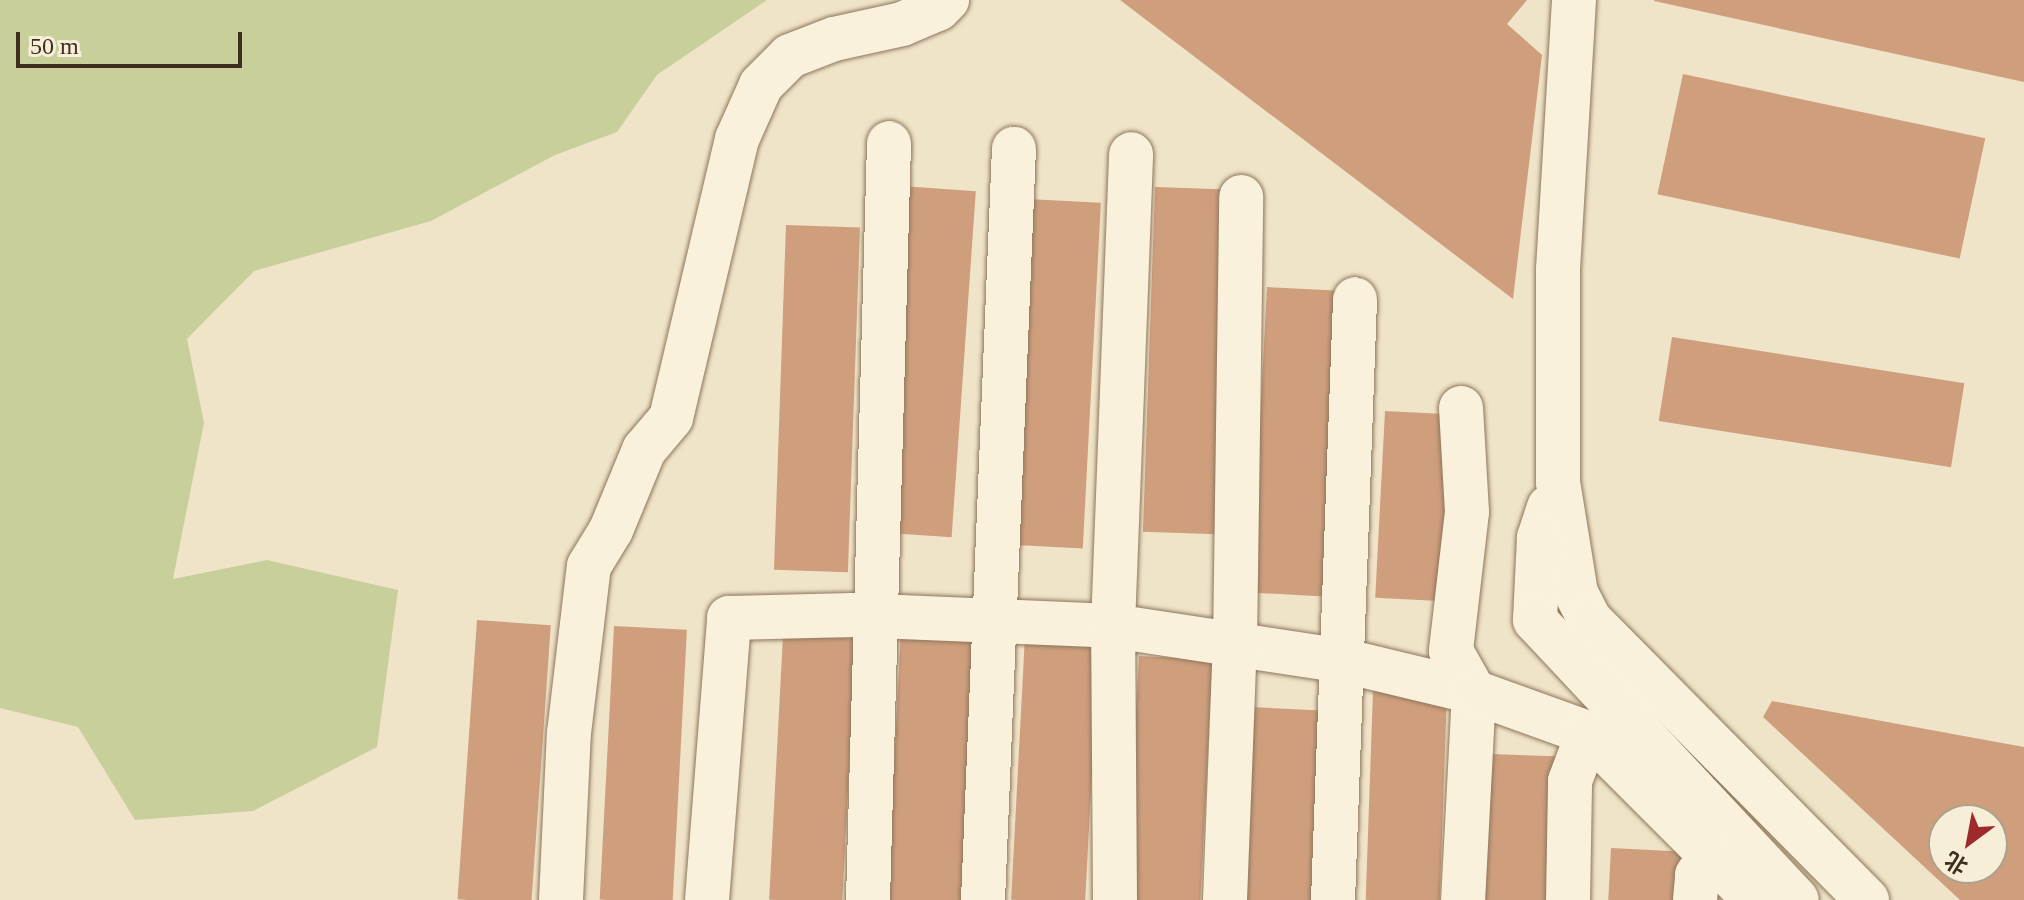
<!DOCTYPE html>
<html>
<head>
<meta charset="utf-8">
<style>
  body { margin:0 }
  #map { position:relative; width:2024px; height:900px; overflow:hidden; background:#f0e4c8; font-family:"Times New Roman","Noto Sans SC",serif }
  div>[style] { position:absolute }
  .green>* { inset:0; background:#c9cf9b }
  .building>* { inset:0; background:#cf9f7d; transform-origin:0 0 }
  .roads { filter:drop-shadow(0 0 2px #8d765c) drop-shadow(0 0 2px #8d765c) }
  .minor>* { height:44px; margin:-22px; padding:0 22px; transform-origin:22px; border-radius:22px; background:#faf1dc }
  span { translate:-50% -50%; white-space:nowrap; text-align:center; line-height:1.15; -webkit-text-stroke:7px #f7eed8; paint-order:stroke }
  .north { position:absolute; left:1928px; top:804px; width:80px; height:80px; box-sizing:border-box; background:#f7eed8; border:2px solid #ada18e; border-radius:50%; rotate:212deg; font-size:22px; font-weight:700; line-height:32px; text-align:center; color:#3d2e20 }
  .north::after { content:''; display:block; margin:auto; width:28px; height:36px; background:#9e2a2b; clip-path:polygon(50% 0,100% 100%,50% 72%,0 100%) }
  .scale { position:absolute; left:16px; top:32px; width:226px; height:36px; box-sizing:border-box; border:4px solid #3d2e20; border-top:0; padding-left:10px; font-size:24px; line-height:28px; white-space:nowrap; color:#3d2e20; -webkit-text-stroke:6px #f7eed8; paint-order:stroke }
</style>
</head>
<body>
<div id="map">
  <div class="green">
    <div style="clip-path:polygon(0 0,767px 0,657px 75px,617px 132px,555px 155px,431px 221px,254px 271px,187px 339px,204px 423px,173px 579px,267px 560px,398px 590px,377px 747px,253px 811px,135px 820px,78px 727px,0 708px)"></div>
  </div>
  <div class="building">
    <div style="clip-path:polygon(1120px 0,1527px 0,1507px 24px,1542px 55px,1513px 299px)"></div>
    <div style="clip-path:polygon(2024px 0,2024px 82px,1654px 1px,1654px 0)"></div>
    <div style="left:1683px;top:74px;width:309px;height:123px;rotate:12deg"></div>
    <div style="left:902px;top:186px;width:74px;height:347px;rotate:4deg"></div>
    <div style="left:1155px;top:187px;width:74px;height:345px;rotate:2deg"></div>
    <div style="left:1027px;top:199px;width:74px;height:346px;rotate:3deg"></div>
    <div style="left:786px;top:225px;width:74px;height:345px;rotate:2deg"></div>
    <div style="left:1267px;top:287px;width:73px;height:306px;rotate:3deg"></div>
    <div style="left:1672px;top:337px;width:296px;height:85px;rotate:9deg"></div>
    <div style="left:1385px;top:411px;width:74px;height:187px;rotate:3deg"></div>
    <div style="left:477px;top:620px;width:74px;height:280px;rotate:4deg"></div>
    <div style="left:614px;top:626px;width:73px;height:274px;rotate:3deg"></div>
    <div style="left:901px;top:631px;width:74px;height:269px;rotate:3deg"></div>
    <div style="left:783px;top:635px;width:73px;height:265px;rotate:3deg"></div>
    <div style="left:1025px;top:635px;width:74px;height:265px;rotate:3deg"></div>
    <div style="left:1139px;top:656px;width:74px;height:244px;rotate:3deg"></div>
    <div style="left:1373px;top:691px;width:74px;height:209px;rotate:2deg"></div>
    <div style="clip-path:polygon(evenodd,1772px 701px,2024px 747px,2024px 900px,1960px 900px,1763px 717px,1772px 701px,1944px 820px,1992px 820px,1992px 868px,1944px 868px,1944px 820px)"></div>
    <div style="left:1252px;top:707px;width:74px;height:193px;rotate:3deg"></div>
    <div style="left:1490px;top:754px;width:74px;height:146px;rotate:2deg"></div>
    <div style="left:1611px;top:848px;width:74px;height:52px;rotate:3deg"></div>
  </div>
  <div class="roads">
    <div class="minor">
      <div style="left:1574px;top:0;width:270px;rotate:93.4deg"></div>
      <div style="left:1558px;top:270px;width:212px;rotate:90deg"></div>
      <div style="left:1558px;top:482px;width:112px;rotate:80.8deg"></div>
      <div style="left:1576px;top:593px;width:30px;rotate:63deg"></div>
      <div style="left:1590px;top:620px;width:394px;rotate:45.3deg"></div>
      <div style="left:1461px;top:408px;width:104px;rotate:86.7deg"></div>
      <div style="left:1467px;top:512px;width:140px;rotate:96.6deg"></div>
      <div style="left:1451px;top:651px;width:47px;rotate:60.7deg"></div>
      <div style="left:1474px;top:692px;width:208px;rotate:93deg"></div>
      <div style="left:1549px;top:507px;width:33px;rotate:108deg"></div>
      <div style="left:1539px;top:538px;width:82px;rotate:92.8deg"></div>
      <div style="left:1535px;top:620px;width:383px;rotate:46.9deg"></div>
      <div style="left:561px;top:900px;width:167px;rotate:-87.3deg"></div>
      <div style="left:569px;top:733px;width:168px;rotate:-83.2deg"></div>
      <div style="left:589px;top:566px;width:42px;rotate:-58.6deg"></div>
      <div style="left:611px;top:530px;width:87px;rotate:-67.6deg"></div>
      <div style="left:644px;top:450px;width:42px;rotate:-49.8deg"></div>
      <div style="left:671px;top:418px;width:287px;rotate:-76.7deg"></div>
      <div style="left:737px;top:139px;width:59px;rotate:-66deg"></div>
      <div style="left:761px;top:85px;width:41px;rotate:-45deg"></div>
      <div style="left:790px;top:56px;width:47px;rotate:-21.1deg"></div>
      <div style="left:834px;top:39px;width:70px;rotate:-12.4deg"></div>
      <div style="left:902px;top:24px;width:39px;rotate:-23deg"></div>
      <div style="left:938px;top:9px;width:13px;rotate:-45deg"></div>
      <div style="left:707px;top:900px;width:283px;rotate:-85.5deg"></div>
      <div style="left:729px;top:618px;width:124px;rotate:-1.4deg"></div>
      <div style="left:853px;top:615px;width:260px;rotate:2.4deg"></div>
      <div style="left:1113px;top:626px;width:235px;rotate:8.6deg"></div>
      <div style="left:1345px;top:661px;width:133px;rotate:13.5deg"></div>
      <div style="left:1474px;top:692px;width:121px;rotate:19.8deg"></div>
      <div style="left:1588px;top:733px;width:236px;rotate:45deg"></div>
      <div style="left:868px;top:900px;width:757px;rotate:-88.41deg"></div>
      <div style="left:983px;top:900px;width:752px;rotate:-87.64deg"></div>
      <div style="left:1115px;top:900px;width:274px;rotate:-90.4deg"></div>
      <div style="left:1113px;top:626px;width:472px;rotate:-87.8deg"></div>
      <div style="left:1225px;top:900px;width:255px;rotate:-87.8deg"></div>
      <div style="left:1235px;top:645px;width:448px;rotate:-89.2deg"></div>
      <div style="left:1333px;top:900px;width:601px;rotate:-87.9deg"></div>
      <div style="left:1568px;top:900px;width:119px;rotate:-89deg"></div>
      <div style="left:1570px;top:781px;width:51px;rotate:-69.4deg"></div>
      <div style="left:1695px;top:900px;width:25px;rotate:-85deg"></div>
      <div style="left:1697px;top:875px;width:24px;rotate:-54deg"></div>
    </div>
  </div>
  <div class="north">北</div>
  <div class="scale">50 m</div>
</div>
</body>
</html>
